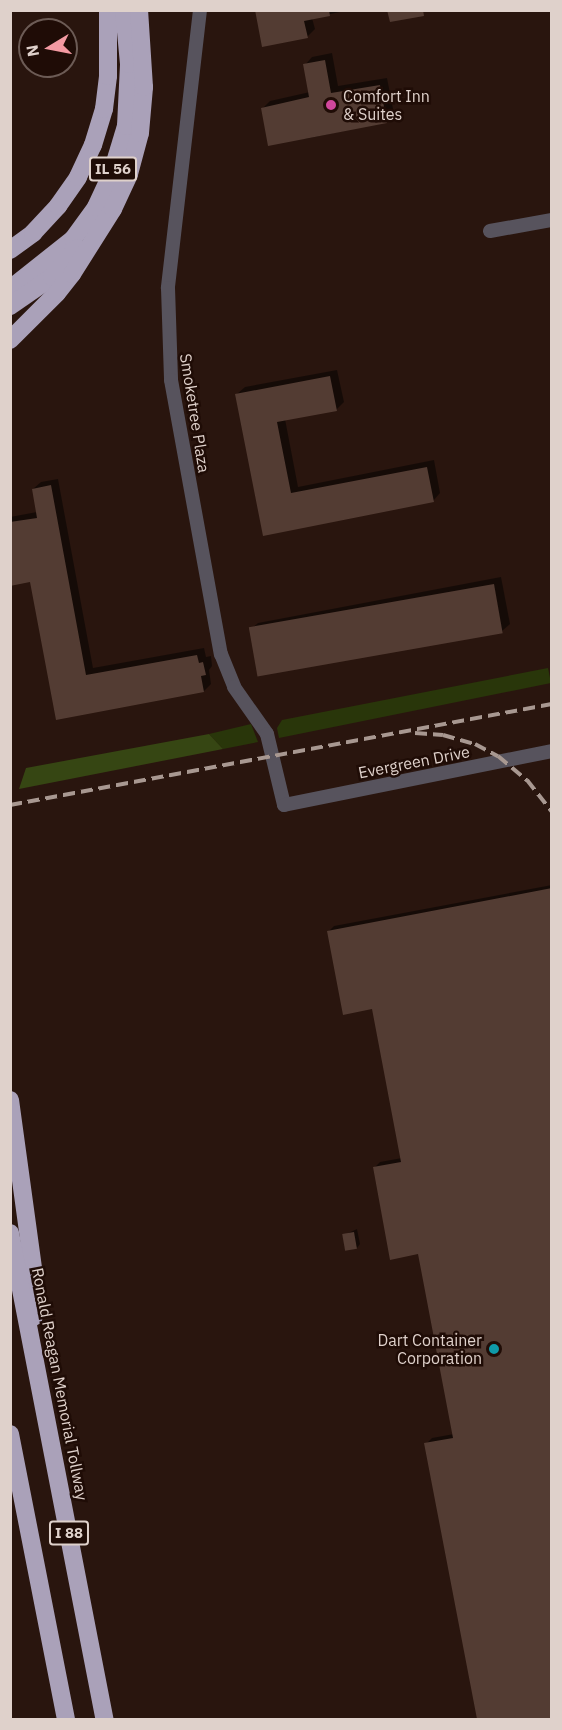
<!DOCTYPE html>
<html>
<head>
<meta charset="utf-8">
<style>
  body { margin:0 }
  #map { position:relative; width:562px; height:1730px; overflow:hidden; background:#29150e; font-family:"IBM Plex Sans",sans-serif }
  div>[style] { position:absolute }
  .green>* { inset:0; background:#29360a }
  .forest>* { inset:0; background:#364613 }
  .shadow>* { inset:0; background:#0007 }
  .building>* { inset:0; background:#533c33; transform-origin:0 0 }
  .street>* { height:14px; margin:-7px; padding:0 7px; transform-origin:7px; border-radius:7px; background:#57535d }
  .highway>* { height:18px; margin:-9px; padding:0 9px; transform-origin:9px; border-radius:9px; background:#aaa1b9 }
  .rail>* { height:4px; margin-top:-2px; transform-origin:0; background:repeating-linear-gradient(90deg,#a89891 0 12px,transparent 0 18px) }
  .dots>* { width:16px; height:16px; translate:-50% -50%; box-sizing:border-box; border:3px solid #1f0c06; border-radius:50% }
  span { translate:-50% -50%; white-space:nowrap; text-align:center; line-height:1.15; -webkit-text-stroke:5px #1f0c06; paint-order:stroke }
  .shield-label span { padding:2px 4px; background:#1f0c06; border:2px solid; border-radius:4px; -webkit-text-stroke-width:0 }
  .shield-label { font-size:15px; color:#dfd1cb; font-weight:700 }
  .poi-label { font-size:16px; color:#dfd1cb }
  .left { translate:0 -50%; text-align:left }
  .right { translate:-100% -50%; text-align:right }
  .street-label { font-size:16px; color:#dfd1cb }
  .frame { position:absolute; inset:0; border:12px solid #dfd1cb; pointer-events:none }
  .north { position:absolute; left:18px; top:18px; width:60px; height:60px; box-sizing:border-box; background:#1f0c06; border:2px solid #6c5b55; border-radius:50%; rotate:260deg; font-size:16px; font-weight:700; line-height:24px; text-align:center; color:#dfd1cb }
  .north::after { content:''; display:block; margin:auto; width:21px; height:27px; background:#f49aa2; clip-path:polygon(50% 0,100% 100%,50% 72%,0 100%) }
</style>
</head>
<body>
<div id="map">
  <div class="green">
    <div style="clip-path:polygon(548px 668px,551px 683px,279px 738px,277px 728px,282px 720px)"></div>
    <div style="clip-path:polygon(251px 724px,258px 742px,223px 749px,209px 734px)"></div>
  </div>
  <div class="forest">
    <div style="clip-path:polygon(209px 734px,223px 749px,19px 789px,26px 768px)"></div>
  </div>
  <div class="shadow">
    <div style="clip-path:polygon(256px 10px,349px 10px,312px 18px,315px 29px,307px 37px)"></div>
    <div style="clip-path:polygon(332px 53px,338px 86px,387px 78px,394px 114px,386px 122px,305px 139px,262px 109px,270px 101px,310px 92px,305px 65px,312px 57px)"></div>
    <div style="clip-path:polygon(337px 370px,344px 402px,336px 410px,285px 419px,298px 487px,434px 460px,440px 493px,433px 501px,264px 534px,237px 394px,245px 387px)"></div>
    <div style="clip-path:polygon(58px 479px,93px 668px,204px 648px,206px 657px,211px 656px,212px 666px,209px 670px,211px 684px,204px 691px,58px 718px,31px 580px,10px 584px,10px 517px,37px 512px,33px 489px,41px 482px)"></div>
    <div style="clip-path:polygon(501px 577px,510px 624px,502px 631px,250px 630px,258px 623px)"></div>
    <div style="clip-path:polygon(552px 885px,552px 1720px,479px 1720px,426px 1444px,432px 1438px,454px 1434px,419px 1252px,374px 1168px,380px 1162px,402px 1158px,373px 1007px,328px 932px,334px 926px)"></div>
    <div style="clip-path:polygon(357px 1229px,360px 1244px,357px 1248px,344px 1235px)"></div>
  </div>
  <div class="building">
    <div style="clip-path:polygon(255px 10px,329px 10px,330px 16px,304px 21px,308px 38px,262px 47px)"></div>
    <div style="clip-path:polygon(387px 10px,423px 10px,424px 16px,390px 22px)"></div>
    <div style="clip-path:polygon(325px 60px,331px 93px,380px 85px,387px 123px,268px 146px,261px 108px,309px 97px,303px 64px)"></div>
    <div style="clip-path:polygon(330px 376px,337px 411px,277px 422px,291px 493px,427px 467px,434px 502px,263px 536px,235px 394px)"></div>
    <div style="clip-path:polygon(51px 485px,86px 675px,197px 655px,199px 663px,203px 662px,206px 675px,201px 676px,204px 692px,56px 720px,30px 582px,10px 586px,10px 522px,37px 518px,32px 489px)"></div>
    <div style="left:494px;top:584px;width:50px;height:249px;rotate:80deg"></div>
    <div style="clip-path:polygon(552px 888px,552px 1719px,477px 1719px,424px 1443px,453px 1438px,418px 1254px,390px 1260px,373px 1167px,401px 1162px,372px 1009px,343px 1015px,327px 931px)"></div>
    <div style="left:354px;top:1232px;width:17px;height:12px;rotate:80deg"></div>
  </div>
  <div class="street">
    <div style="left:200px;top:10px;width:280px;rotate:96.6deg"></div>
    <div style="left:168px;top:288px;width:92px;rotate:88.1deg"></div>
    <div style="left:171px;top:380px;width:279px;rotate:79.7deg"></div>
    <div style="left:221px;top:654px;width:35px;rotate:68deg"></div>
    <div style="left:234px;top:687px;width:57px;rotate:54.9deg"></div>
    <div style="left:267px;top:734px;width:73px;rotate:76.5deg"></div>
    <div style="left:284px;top:805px;width:273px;rotate:-11.4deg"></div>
    <div style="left:490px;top:231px;width:63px;rotate:-10.1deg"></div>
  </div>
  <div class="highway">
    <div style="left:10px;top:250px;width:29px;rotate:-36deg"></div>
    <div style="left:33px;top:233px;width:37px;rotate:-47deg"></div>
    <div style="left:58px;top:206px;width:35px;rotate:-55deg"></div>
    <div style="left:78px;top:177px;width:35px;rotate:-65deg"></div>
    <div style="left:93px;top:145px;width:38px;rotate:-73deg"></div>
    <div style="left:104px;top:109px;width:33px;rotate:-83deg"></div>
    <div style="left:108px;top:76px;width:66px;rotate:-90deg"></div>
    <div style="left:10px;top:289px;width:80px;rotate:-38.4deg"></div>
    <div style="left:73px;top:239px;width:39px;rotate:-54deg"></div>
    <div style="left:96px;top:207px;width:38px;rotate:-65deg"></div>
    <div style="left:112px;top:172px;width:48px;rotate:-73.1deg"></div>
    <div style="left:126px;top:126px;width:62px;rotate:-87.2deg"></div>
    <div style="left:129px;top:64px;width:54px;rotate:-95.3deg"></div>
    <div style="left:10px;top:306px;width:51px;rotate:-34.6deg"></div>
    <div style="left:52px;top:277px;width:38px;rotate:-49deg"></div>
    <div style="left:10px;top:340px;width:66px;rotate:-45deg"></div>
    <div style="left:57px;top:293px;width:24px;rotate:-52deg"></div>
    <div style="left:72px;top:274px;width:77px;rotate:-57.8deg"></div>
    <div style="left:113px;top:209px;width:38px;rotate:-65deg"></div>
    <div style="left:129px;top:174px;width:42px;rotate:-75deg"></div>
    <div style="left:140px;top:133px;width:46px;rotate:-85deg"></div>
    <div style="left:144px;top:87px;width:77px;rotate:-93.7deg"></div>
    <div style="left:10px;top:1100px;width:184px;rotate:82.2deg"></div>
    <div style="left:35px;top:1282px;width:35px;rotate:92deg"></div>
    <div style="left:10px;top:1233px;width:496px;rotate:79deg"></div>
    <div style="left:10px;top:1434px;width:291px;rotate:78.9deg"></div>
  </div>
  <div class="rail">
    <div style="left:415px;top:733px;width:28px;rotate:4deg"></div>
    <div style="left:443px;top:735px;width:33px;rotate:16deg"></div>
    <div style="left:475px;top:744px;width:26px;rotate:28deg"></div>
    <div style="left:498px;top:756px;width:38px;rotate:40deg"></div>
    <div style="left:527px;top:780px;width:41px;rotate:52deg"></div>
    <div style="left:10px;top:805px;width:551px;rotate:-10.56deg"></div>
  </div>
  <div class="dots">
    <div style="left:331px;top:105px;background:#d1479c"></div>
    <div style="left:494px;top:1349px;background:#0f9aa8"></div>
  </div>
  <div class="shield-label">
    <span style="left:113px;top:169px">IL 56</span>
    <span style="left:69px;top:1533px">I 88</span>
  </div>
  <div class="poi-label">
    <span class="left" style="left:343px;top:105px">Comfort Inn<br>&amp; Suites</span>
    <span class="right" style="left:482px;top:1349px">Dart Container<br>Corporation</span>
  </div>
  <div class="street-label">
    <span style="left:195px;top:413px;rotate:81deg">Smoketree Plaza</span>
    <span style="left:414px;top:762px;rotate:-11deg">Evergreen Drive</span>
    <span style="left:60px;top:1384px;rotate:79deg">Ronald Reagan Memorial Tollway</span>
  </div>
  <div class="frame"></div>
  <div class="north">N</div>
</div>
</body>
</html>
